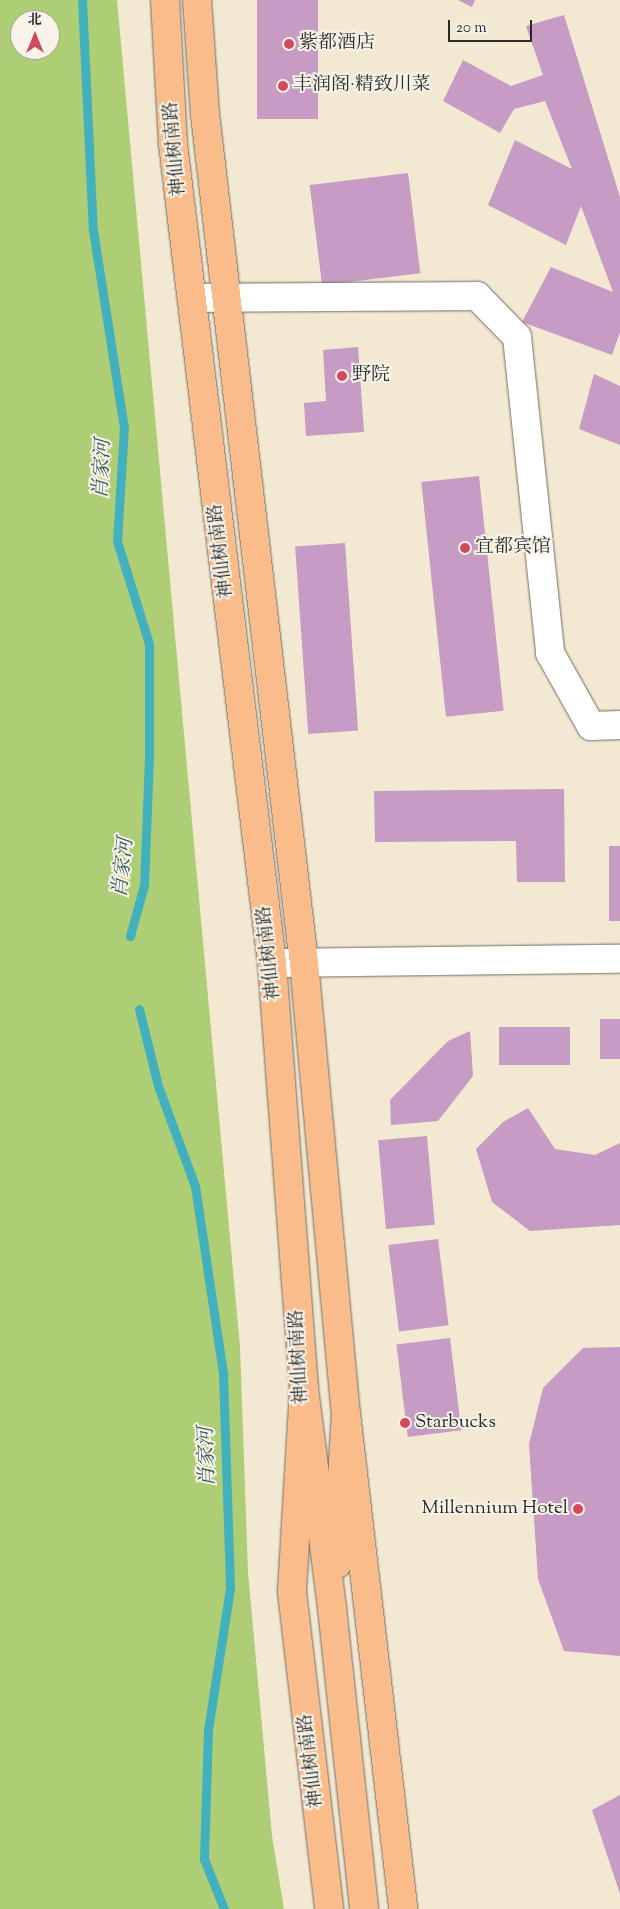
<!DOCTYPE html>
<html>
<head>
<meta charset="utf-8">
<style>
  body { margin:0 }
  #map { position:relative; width:620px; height:1909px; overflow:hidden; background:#f3e8d2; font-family:"Sorts Mill Goudy","Noto Serif SC",serif }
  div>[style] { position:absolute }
  .green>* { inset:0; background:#aece76 }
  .stream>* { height:9px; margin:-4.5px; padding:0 4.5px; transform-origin:4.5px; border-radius:4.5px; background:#42b1bd }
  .building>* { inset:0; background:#c69bc4; transform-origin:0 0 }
  .roads { filter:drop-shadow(0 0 1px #716d65) drop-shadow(0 0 1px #716d65) }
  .minor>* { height:28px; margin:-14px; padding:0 14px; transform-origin:14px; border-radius:14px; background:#fff }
  .major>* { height:28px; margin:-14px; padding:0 14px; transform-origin:14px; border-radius:14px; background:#fabc8b }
  .highway>* { height:28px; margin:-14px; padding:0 14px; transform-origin:14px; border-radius:14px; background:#fabc8b }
  .dots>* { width:14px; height:14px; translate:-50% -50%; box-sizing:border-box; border:2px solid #f7f3e8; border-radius:50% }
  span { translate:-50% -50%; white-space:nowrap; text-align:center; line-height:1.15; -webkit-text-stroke:4px #f7f3e8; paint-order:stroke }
  .poi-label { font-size:19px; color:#2b2b2b }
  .left { translate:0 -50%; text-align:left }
  .right { translate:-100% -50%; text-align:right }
  .street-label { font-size:19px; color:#2b2b2b }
  .water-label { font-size:20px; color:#335a5e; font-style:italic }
  .north { position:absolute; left:10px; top:10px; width:50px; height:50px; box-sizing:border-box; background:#f7f3e8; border:1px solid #a5a39c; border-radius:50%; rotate:0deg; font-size:14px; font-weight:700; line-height:20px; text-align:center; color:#2b2b2b }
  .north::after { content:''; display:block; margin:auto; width:18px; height:22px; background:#d1495b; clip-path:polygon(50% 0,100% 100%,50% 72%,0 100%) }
  .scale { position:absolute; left:448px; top:20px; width:84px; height:22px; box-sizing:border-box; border:2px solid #2b2b2b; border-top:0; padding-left:6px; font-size:15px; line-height:18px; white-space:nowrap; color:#2b2b2b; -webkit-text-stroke:4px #f7f3e8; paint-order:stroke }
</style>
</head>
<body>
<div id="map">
  <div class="green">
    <div style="clip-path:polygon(evenodd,0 0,117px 0,240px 1347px,248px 1572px,272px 1836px,284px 1909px,0 1909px,0 0,20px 20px,50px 20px,50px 50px,20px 50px,20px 20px)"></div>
  </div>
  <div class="stream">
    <div style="left:82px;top:0;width:230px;rotate:87.3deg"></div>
    <div style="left:93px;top:230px;width:199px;rotate:81.1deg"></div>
    <div style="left:124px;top:427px;width:114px;rotate:93.5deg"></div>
    <div style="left:117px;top:541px;width:108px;rotate:72.7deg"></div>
    <div style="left:149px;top:644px;width:113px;rotate:90deg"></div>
    <div style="left:149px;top:757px;width:128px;rotate:92.2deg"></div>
    <div style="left:144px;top:885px;width:53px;rotate:105.4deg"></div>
    <div style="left:139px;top:1009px;width:79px;rotate:76.1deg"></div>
    <div style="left:158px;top:1086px;width:107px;rotate:69.7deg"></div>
    <div style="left:195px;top:1186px;width:190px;rotate:81.5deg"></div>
    <div style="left:223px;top:1374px;width:214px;rotate:88.1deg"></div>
    <div style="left:230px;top:1588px;width:144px;rotate:98.8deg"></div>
    <div style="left:208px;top:1730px;width:129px;rotate:91.8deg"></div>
    <div style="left:204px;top:1859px;width:54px;rotate:68.2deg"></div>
  </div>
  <div class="building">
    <div style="left:257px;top:0;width:61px;height:119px"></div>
    <div style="clip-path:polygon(458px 0,475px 0,472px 7px)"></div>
    <div style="clip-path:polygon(564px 15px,620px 197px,620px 332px,612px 355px,522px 322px,551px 267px,613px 292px,581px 206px,566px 245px,488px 205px,515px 140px,572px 169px,545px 101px,514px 109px,500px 133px,443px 101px,463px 60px,511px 86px,543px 75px,526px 26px)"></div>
    <div style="left:408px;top:173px;width:101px;height:99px;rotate:83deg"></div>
    <div style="clip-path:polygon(358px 347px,364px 432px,306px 436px,304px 403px,326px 401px,323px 350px)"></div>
    <div style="clip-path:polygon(594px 374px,620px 386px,620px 445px,579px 429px)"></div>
    <div style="left:479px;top:476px;width:236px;height:58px;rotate:84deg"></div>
    <div style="left:345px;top:543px;width:188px;height:50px;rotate:86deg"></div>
    <div style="clip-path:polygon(564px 789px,565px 882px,517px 882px,516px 841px,375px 842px,374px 791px)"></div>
    <div style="left:609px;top:846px;width:11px;height:75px"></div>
    <div style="left:600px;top:1019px;width:20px;height:40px"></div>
    <div style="left:499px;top:1027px;width:71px;height:38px"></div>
    <div style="clip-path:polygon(470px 1031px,473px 1076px,438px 1121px,391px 1125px,390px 1100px,448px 1041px)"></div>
    <div style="clip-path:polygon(528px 1108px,555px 1149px,595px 1155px,620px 1143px,620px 1225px,530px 1231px,492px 1202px,476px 1149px,503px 1122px)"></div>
    <div style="left:427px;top:1136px;width:89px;height:49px;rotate:85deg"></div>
    <div style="left:438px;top:1239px;width:87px;height:50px;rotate:83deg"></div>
    <div style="left:450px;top:1338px;width:93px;height:54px;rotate:83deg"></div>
    <div style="clip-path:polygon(620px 1347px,620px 1656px,564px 1651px,538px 1579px,529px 1444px,543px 1388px,583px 1348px)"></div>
    <div style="clip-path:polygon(620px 1795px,620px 1894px,592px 1810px)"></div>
  </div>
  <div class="roads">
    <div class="minor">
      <div style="left:192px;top:298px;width:285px;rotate:-0.4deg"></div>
      <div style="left:477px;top:296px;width:57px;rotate:45.7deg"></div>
      <div style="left:517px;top:337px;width:318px;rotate:84deg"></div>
      <div style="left:550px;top:653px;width:84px;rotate:60.7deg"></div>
      <div style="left:591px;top:726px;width:29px;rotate:-2deg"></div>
      <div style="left:272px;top:963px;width:348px;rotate:-0.7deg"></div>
    </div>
    <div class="major">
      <div style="left:165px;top:0;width:144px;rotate:86.8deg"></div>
      <div style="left:173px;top:144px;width:825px;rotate:83.11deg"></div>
      <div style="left:272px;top:963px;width:427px;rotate:85.7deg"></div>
      <div style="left:304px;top:1389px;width:203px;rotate:93.4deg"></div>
      <div style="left:292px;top:1592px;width:319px;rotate:83.3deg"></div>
      <div style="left:197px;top:0;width:114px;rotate:86deg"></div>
      <div style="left:205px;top:114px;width:855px;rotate:83.35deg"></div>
      <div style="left:304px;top:963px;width:453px;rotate:84.7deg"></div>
      <div style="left:346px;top:1414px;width:498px;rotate:83.4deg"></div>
    </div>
    <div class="highway">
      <div style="left:304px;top:1389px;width:221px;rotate:82.7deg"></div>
      <div style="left:332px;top:1608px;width:303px;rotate:83.9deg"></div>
      <div style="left:337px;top:1564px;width:150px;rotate:-86.6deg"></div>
    </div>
  </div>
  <div class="dots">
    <div style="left:289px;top:44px;background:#d1495b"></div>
    <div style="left:283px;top:86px;background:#d1495b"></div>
    <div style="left:342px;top:376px;background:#d1495b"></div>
    <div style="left:465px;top:548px;background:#d1495b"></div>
    <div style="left:405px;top:1423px;background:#d1495b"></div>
    <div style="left:578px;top:1509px;background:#d1495b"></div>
  </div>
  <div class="poi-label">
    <span class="left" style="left:299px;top:44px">紫都酒店</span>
    <span class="left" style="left:293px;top:86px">丰润阁·精致川菜</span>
    <span class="left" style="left:352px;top:376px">野院</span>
    <span class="left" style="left:475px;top:548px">宜都宾馆</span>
    <span class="left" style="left:415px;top:1423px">Starbucks</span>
    <span class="right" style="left:568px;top:1509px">Millennium Hotel</span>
  </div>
  <div class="street-label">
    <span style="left:176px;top:149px;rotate:-95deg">神仙树南路</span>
    <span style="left:222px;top:551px;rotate:-97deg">神仙树南路</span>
    <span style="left:270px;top:953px;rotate:-96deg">神仙树南路</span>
    <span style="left:300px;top:1357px;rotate:-93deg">神仙树南路</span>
    <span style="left:312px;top:1761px;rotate:-97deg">神仙树南路</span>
  </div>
  <div class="water-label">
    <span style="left:103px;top:469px;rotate:-87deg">肖家河</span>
    <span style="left:124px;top:868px;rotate:-84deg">肖家河</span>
    <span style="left:208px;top:1457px;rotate:-92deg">肖家河</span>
  </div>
  <div class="north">北</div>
  <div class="scale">20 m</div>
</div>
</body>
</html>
